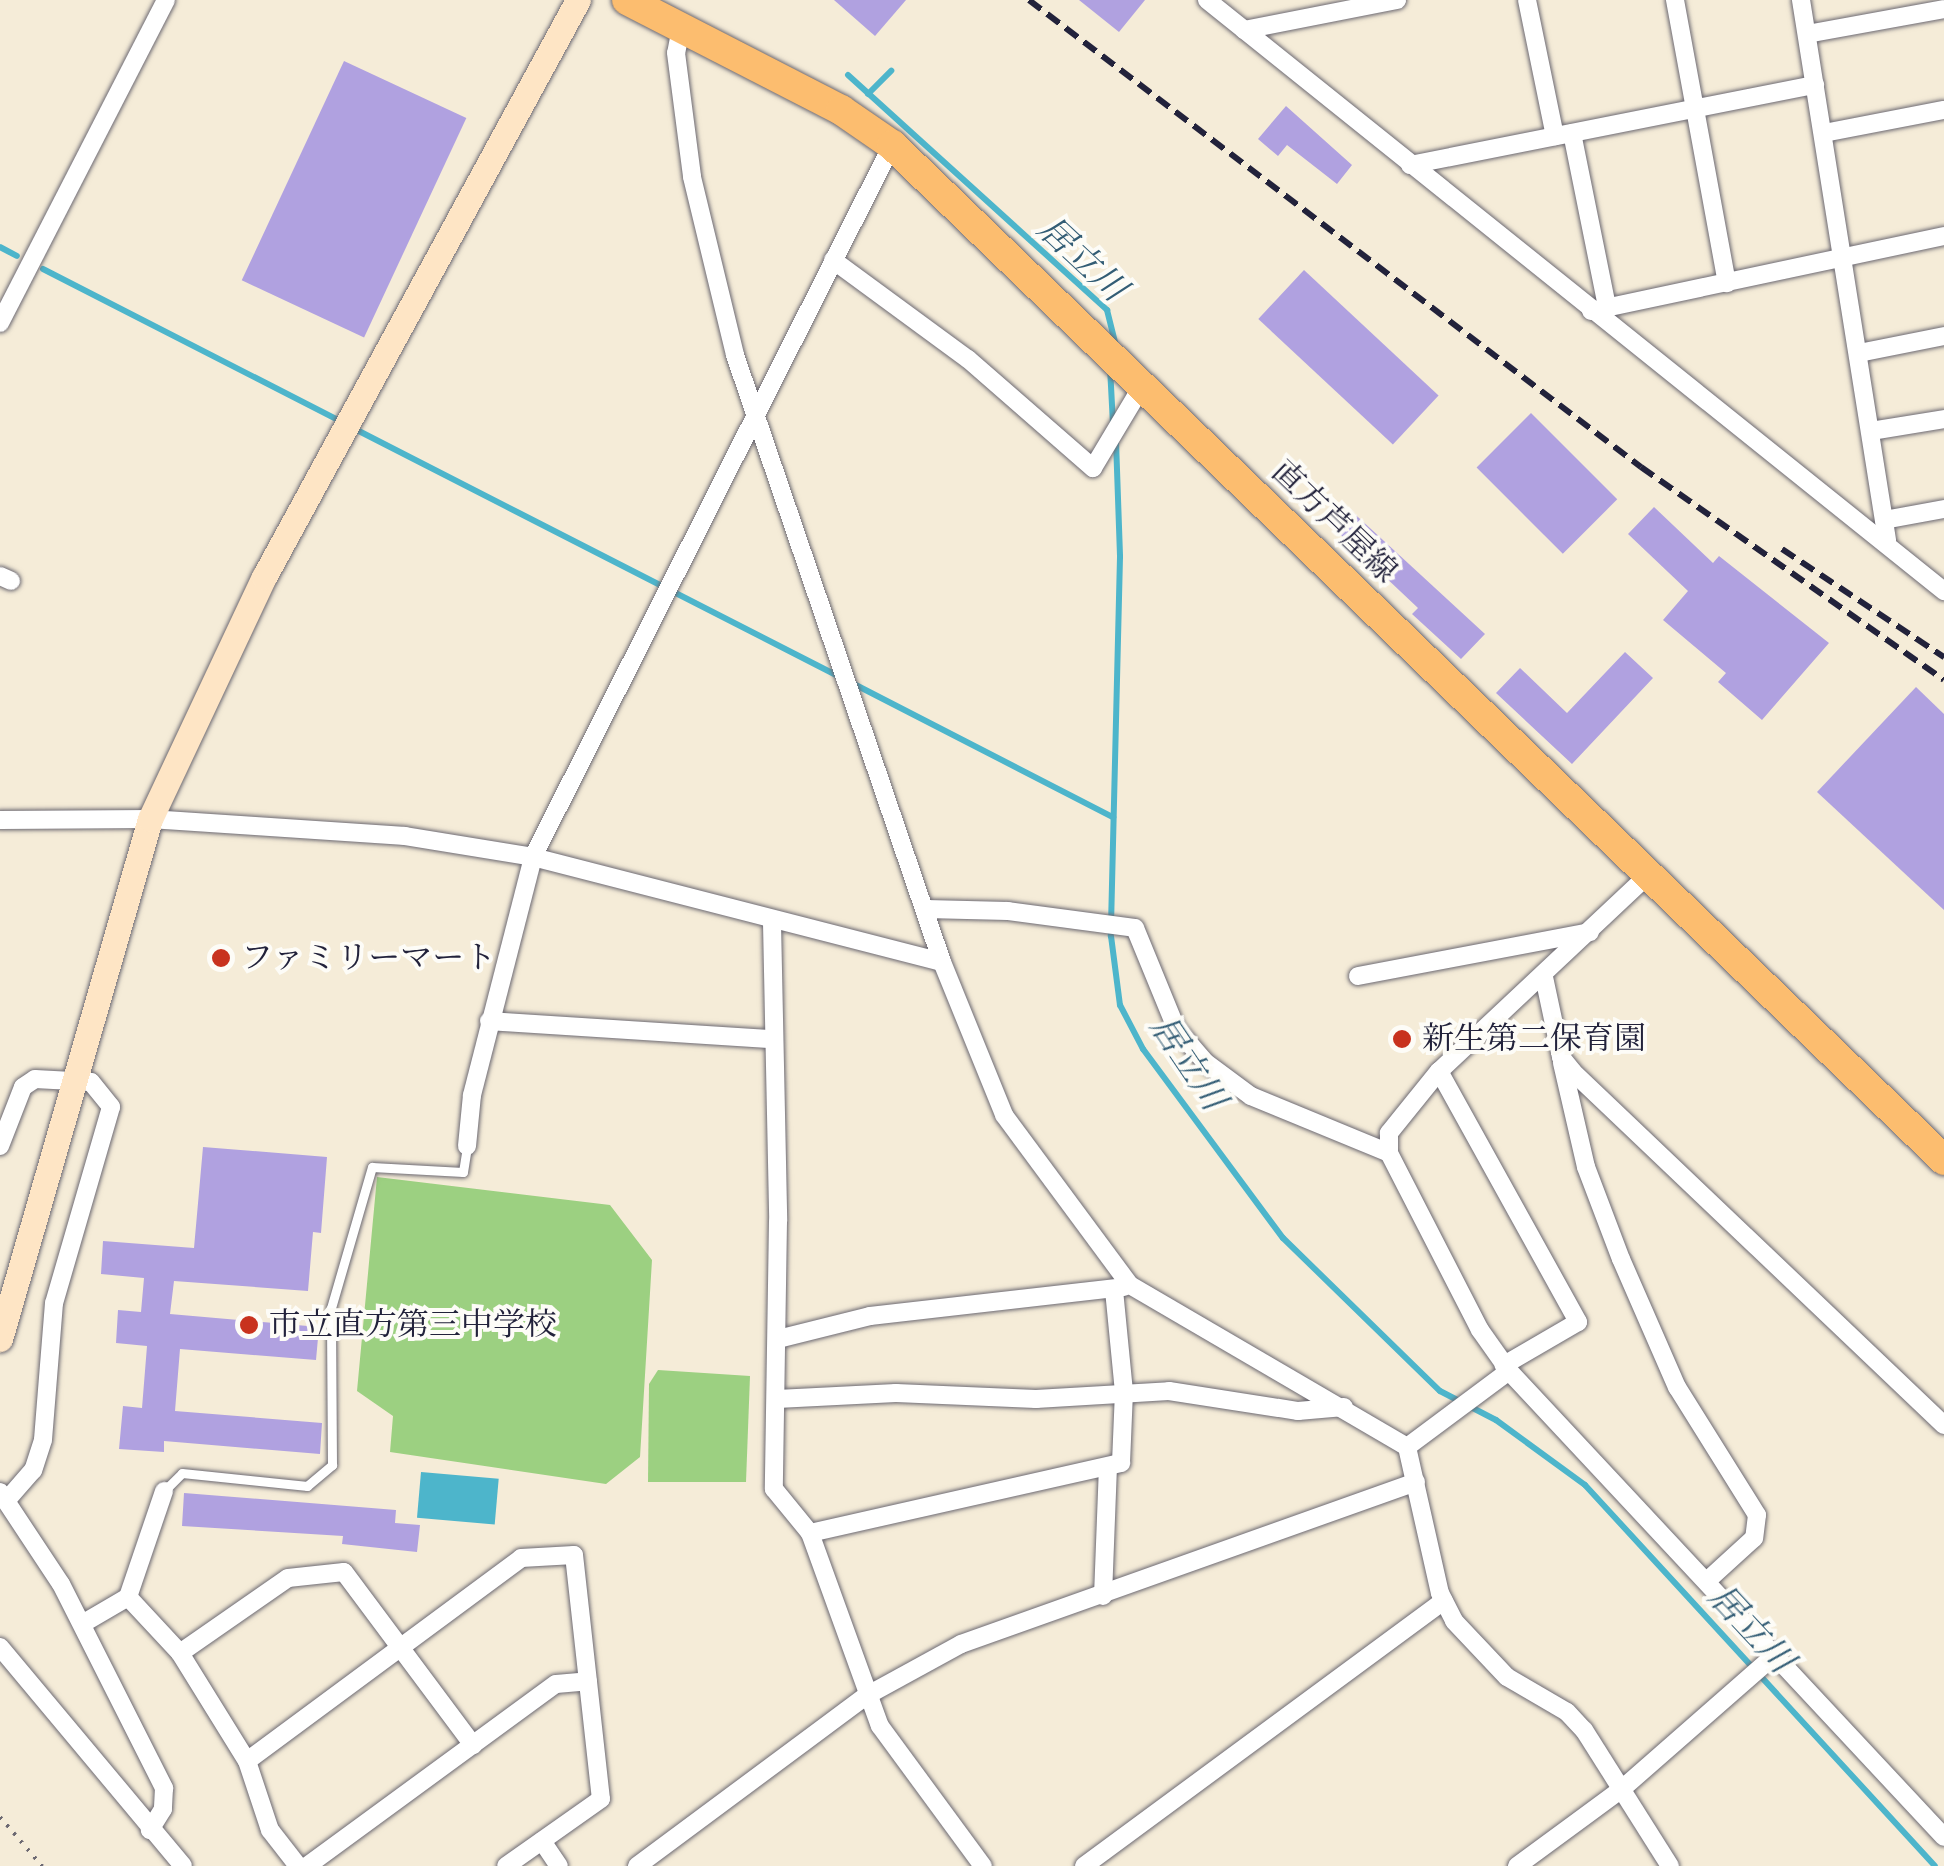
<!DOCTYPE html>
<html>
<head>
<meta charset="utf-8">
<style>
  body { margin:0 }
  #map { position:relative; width:1944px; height:1866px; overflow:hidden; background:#f5ecd8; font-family:"IM FELL French Canon","Noto Serif JP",serif }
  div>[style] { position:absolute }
  .green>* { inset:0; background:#9cd081 }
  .water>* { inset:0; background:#4db5cb; transform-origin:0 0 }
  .stream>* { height:6px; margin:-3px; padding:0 3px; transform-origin:3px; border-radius:3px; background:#4db5cb }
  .building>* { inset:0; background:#b0a1e0; transform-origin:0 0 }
  .path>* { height:4px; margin-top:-2px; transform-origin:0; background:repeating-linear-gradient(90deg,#6c6972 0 2.5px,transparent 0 10.5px) }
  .roads { filter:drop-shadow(0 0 2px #6c6972) drop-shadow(0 0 2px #6c6972) }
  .lane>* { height:9px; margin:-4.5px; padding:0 4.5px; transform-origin:4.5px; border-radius:4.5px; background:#fff }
  .street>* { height:18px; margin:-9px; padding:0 9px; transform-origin:9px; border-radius:9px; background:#fff }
  .secondary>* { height:25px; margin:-12.5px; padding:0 12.5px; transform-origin:12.5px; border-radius:12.5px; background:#fee5c5 }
  .primary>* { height:30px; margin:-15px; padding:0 15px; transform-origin:15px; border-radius:15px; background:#fcbd6f }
  .rail>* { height:6px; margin-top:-3px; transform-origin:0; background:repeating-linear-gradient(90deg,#22223b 0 15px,transparent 0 23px) }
  .dots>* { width:28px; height:28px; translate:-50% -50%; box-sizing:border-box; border:5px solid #fdfcf7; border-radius:50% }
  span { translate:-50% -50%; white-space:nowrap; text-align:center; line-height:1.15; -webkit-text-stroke:8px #fdfcf7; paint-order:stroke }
  .street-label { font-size:32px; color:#22223b }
  .poi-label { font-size:32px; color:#22223b }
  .left { translate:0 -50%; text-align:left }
  .water-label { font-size:35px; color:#335d75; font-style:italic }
</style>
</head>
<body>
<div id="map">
  <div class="green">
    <div style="clip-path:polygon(377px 1177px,610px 1205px,652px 1260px,640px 1457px,606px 1484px,390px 1452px,393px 1416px,357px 1391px)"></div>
    <div style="clip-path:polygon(658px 1370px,750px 1376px,746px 1482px,648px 1482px,649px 1384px)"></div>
  </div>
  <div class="water">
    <div style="left:421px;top:1472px;width:78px;height:46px;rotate:5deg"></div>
  </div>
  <div class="stream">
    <div style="left:848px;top:75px;width:350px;rotate:42.2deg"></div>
    <div style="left:1107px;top:310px;width:37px;rotate:76deg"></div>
    <div style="left:868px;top:94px;width:33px;rotate:-45deg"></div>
    <div style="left:0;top:247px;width:19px;rotate:28deg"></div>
    <div style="left:43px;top:269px;width:334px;rotate:27.1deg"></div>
    <div style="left:1110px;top:367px;width:57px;rotate:87deg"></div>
    <div style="left:351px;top:427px;width:547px;rotate:27.08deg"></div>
    <div style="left:1116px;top:441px;width:116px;rotate:88deg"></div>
    <div style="left:1120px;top:557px;width:379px;rotate:91.4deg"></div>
    <div style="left:1111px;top:936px;width:70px;rotate:82.6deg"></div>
    <div style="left:1120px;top:1005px;width:50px;rotate:62.4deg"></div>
    <div style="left:1143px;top:1049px;width:235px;rotate:53.5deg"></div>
    <div style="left:1283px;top:1238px;width:219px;rotate:44.3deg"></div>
    <div style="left:1440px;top:1391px;width:63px;rotate:27.4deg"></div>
    <div style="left:1496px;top:1420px;width:110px;rotate:36.1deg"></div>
    <div style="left:1585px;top:1485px;width:517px;rotate:47.43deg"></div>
    <div style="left:850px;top:682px;width:296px;rotate:27.2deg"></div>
  </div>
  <div class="building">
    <div style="clip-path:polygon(834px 0,906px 0,875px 36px)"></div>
    <div style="clip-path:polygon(1079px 0,1145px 0,1119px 32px)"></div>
    <div style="left:344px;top:61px;width:135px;height:242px;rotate:25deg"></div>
    <div style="clip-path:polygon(1286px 106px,1352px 165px,1337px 184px,1287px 145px,1278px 156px,1258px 139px)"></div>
    <div style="left:1304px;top:270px;width:184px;height:67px;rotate:43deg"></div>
    <div style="left:1531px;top:413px;width:122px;height:77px;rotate:45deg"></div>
    <div style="clip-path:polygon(1346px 506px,1485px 634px,1461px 659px,1412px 614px,1418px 608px,1329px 524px)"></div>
    <div style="clip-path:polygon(1654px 507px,1713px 563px,1719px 556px,1829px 643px,1762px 720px,1718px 682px,1726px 673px,1663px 620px,1688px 591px,1628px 534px)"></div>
    <div style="clip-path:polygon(1625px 652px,1653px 678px,1572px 764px,1496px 693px,1520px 668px,1567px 713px)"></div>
    <div style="clip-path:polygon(1916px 687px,1944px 714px,1944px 910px,1817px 792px)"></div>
    <div style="clip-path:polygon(203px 1147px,327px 1157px,321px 1233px,313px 1232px,308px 1291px,174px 1281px,170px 1314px,319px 1327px,316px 1360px,180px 1349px,175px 1411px,322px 1423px,320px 1454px,164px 1441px,164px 1452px,119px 1449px,123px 1406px,142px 1408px,147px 1346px,116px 1343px,118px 1310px,141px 1312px,144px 1278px,101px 1274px,103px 1241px,194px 1248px)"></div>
    <div style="clip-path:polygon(184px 1493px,396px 1510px,395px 1523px,420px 1525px,417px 1552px,342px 1544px,343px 1536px,182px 1526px)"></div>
  </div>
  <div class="path">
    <div style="left:0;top:1817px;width:65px;rotate:49.4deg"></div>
  </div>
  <div class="roads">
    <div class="lane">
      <div style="left:164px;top:1491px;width:25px;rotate:-45deg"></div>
      <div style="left:182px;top:1473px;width:126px;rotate:5.9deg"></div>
      <div style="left:307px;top:1486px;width:33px;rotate:-40deg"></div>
      <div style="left:332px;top:1465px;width:157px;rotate:-90.4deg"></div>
      <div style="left:331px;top:1308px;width:147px;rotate:-73.8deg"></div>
      <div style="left:372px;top:1167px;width:91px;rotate:3.1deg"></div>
      <div style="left:463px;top:1172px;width:26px;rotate:-81deg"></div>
    </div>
    <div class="street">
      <div style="left:1207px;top:0;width:945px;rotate:38.73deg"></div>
      <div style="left:1527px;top:0;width:139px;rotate:78.4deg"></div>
      <div style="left:1675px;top:0;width:288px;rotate:79.6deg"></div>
      <div style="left:1801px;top:0;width:547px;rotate:80.95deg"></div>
      <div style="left:681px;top:28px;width:25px;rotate:101deg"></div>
      <div style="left:676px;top:53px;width:125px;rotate:82.6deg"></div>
      <div style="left:692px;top:177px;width:183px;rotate:76.4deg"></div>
      <div style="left:735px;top:355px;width:641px;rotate:71.17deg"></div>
      <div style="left:942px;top:962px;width:165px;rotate:67.9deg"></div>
      <div style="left:1004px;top:1115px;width:212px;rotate:53.5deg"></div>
      <div style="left:1130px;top:1285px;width:321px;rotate:30.3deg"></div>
      <div style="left:1407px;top:1447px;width:150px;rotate:77.3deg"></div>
      <div style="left:1440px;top:1593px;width:31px;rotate:63deg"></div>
      <div style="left:1454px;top:1621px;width:77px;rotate:46.6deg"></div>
      <div style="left:1507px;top:1677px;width:69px;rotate:30.3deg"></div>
      <div style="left:1567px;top:1712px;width:25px;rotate:47deg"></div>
      <div style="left:1584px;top:1730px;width:161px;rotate:57.7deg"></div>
      <div style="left:1244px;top:30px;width:156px;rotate:-11.1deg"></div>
      <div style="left:1807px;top:34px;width:139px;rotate:-10.3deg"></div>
      <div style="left:1572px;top:133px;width:177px;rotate:78.6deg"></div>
      <div style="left:1824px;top:133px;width:122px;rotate:-10.9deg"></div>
      <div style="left:1410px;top:165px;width:413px;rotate:-11.2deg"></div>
      <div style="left:833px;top:260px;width:167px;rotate:36.3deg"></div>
      <div style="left:968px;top:359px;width:166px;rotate:41.1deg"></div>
      <div style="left:1093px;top:468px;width:96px;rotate:-59.1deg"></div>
      <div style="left:1591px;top:311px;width:361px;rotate:-12deg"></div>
      <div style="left:0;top:323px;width:363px;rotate:-62.8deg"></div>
      <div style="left:1859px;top:353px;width:87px;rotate:-11.3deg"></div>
      <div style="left:1871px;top:431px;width:74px;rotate:-9.3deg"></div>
      <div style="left:1884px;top:520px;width:61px;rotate:-10.4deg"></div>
      <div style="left:0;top:576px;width:12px;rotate:24deg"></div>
      <div style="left:0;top:820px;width:150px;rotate:-0.4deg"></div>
      <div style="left:150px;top:819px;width:256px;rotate:3.8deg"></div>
      <div style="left:405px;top:836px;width:130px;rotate:9.3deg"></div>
      <div style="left:533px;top:857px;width:422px;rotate:14.4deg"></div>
      <div style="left:1647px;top:876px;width:285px;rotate:136.8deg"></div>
      <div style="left:1439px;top:1071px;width:80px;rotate:128.9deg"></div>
      <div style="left:1389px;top:1133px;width:20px;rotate:90deg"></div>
      <div style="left:1389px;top:1153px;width:199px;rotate:62.8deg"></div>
      <div style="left:1480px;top:1330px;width:50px;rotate:54.7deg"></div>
      <div style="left:1509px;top:1371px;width:637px;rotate:46.97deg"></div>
      <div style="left:926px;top:909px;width:82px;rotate:1.4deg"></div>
      <div style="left:1008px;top:911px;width:128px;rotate:7.6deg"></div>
      <div style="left:1135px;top:928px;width:108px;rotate:67.7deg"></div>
      <div style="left:1176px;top:1028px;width:45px;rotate:49.5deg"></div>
      <div style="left:1205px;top:1062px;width:57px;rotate:36.5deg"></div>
      <div style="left:1251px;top:1096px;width:149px;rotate:22.4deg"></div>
      <div style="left:772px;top:923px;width:298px;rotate:88.8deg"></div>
      <div style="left:778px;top:1221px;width:268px;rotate:90.9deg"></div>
      <div style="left:774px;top:1489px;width:57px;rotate:50.7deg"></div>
      <div style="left:810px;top:1533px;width:205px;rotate:70.1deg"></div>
      <div style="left:880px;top:1726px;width:174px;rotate:53.7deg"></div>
      <div style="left:1358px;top:976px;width:236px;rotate:-10.7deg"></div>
      <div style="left:1544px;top:977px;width:82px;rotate:78deg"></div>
      <div style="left:1561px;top:1057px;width:19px;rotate:51deg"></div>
      <div style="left:1573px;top:1072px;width:512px;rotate:43.58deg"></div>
      <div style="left:489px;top:1021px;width:283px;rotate:3.7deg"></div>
      <div style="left:1562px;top:1063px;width:107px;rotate:77deg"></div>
      <div style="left:1586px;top:1167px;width:98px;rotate:69.2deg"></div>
      <div style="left:1621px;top:1259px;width:140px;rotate:66.4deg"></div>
      <div style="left:1677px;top:1387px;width:151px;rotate:58deg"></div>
      <div style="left:1757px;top:1515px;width:23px;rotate:97deg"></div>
      <div style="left:1754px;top:1538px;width:61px;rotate:137.7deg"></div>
      <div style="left:1439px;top:1071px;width:287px;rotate:61deg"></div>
      <div style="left:1578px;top:1322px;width:86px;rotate:149.8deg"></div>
      <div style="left:0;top:1146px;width:63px;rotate:-68.7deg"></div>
      <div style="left:23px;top:1087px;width:14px;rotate:-34deg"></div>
      <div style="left:35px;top:1079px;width:56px;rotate:3.1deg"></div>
      <div style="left:91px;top:1082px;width:32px;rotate:51deg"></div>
      <div style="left:111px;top:1107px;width:204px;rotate:106.2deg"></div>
      <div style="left:54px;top:1303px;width:137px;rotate:94.6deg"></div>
      <div style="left:43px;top:1440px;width:32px;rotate:108deg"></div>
      <div style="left:33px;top:1470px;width:40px;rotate:131deg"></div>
      <div style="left:467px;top:1146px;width:51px;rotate:-84.4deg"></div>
      <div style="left:472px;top:1095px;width:246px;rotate:-75.6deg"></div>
      <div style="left:533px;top:857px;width:797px;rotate:-63.24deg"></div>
      <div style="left:778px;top:1339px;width:95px;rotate:-14deg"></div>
      <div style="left:870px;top:1316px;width:255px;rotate:-6.5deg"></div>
      <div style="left:777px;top:1399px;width:119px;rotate:-2.9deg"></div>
      <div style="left:896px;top:1393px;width:140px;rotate:2.5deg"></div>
      <div style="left:1036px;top:1399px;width:133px;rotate:-3.4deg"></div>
      <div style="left:1169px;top:1391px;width:131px;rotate:8.8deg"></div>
      <div style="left:1298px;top:1411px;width:46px;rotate:-5deg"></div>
      <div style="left:1407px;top:1447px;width:127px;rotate:-36.7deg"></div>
      <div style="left:0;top:1492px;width:110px;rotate:56.5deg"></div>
      <div style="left:61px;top:1584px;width:229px;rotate:63.2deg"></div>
      <div style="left:164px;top:1788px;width:21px;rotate:93deg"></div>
      <div style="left:163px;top:1809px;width:25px;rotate:122deg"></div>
      <div style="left:810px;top:1533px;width:319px;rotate:-12.7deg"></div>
      <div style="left:1121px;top:1463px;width:71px;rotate:-87.6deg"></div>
      <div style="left:1124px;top:1392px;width:102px;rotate:-95.6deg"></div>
      <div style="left:1103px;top:1596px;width:128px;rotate:-87.8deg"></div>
      <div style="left:128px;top:1597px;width:76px;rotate:47.1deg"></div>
      <div style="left:180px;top:1653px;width:127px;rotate:58.2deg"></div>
      <div style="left:247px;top:1761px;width:73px;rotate:71.6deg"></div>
      <div style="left:270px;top:1830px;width:46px;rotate:52.1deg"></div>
      <div style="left:82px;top:1624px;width:53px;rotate:-30.4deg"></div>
      <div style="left:128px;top:1597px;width:112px;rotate:-71.2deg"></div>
      <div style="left:0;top:1647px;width:285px;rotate:50.1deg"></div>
      <div style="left:180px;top:1653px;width:131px;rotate:-34.8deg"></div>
      <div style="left:288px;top:1578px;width:56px;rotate:-6.1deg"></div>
      <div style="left:344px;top:1572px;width:216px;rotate:53.3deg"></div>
      <div style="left:247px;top:1761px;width:341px;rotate:-36.5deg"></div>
      <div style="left:521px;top:1558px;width:53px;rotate:-3.2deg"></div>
      <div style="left:574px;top:1555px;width:245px;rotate:83.7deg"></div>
      <div style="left:601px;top:1799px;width:116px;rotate:144.8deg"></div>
      <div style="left:542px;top:1841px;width:30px;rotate:56deg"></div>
      <div style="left:307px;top:1866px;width:308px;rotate:-36.2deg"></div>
      <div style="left:556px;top:1684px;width:32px;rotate:-5deg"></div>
      <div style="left:637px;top:1866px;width:285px;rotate:-36.6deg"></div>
      <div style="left:866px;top:1696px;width:108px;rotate:-28.7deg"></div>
      <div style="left:961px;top:1644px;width:483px;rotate:-19.6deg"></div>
      <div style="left:1084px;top:1866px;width:447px;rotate:-36.4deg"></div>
      <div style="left:1517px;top:1866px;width:132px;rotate:-36.3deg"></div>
      <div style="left:1623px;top:1788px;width:205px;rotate:-41.2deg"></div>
    </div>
    <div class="secondary">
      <div style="left:0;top:1339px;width:541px;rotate:-73.91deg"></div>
      <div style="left:150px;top:819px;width:268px;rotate:-64.8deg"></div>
      <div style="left:264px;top:577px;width:657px;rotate:-61.45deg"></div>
    </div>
    <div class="primary">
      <div style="left:627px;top:0;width:241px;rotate:27.2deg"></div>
      <div style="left:841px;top:110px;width:62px;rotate:34.5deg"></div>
      <div style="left:892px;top:145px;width:1462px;rotate:43.97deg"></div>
    </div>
  </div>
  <div class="rail">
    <div style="left:1029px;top:0;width:770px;rotate:37.35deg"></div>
    <div style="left:1641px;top:467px;width:370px;rotate:35.1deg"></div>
    <div style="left:1782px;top:549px;width:195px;rotate:33.7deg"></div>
  </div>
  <div class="dots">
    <div style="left:221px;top:958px;background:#c8321e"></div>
    <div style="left:1402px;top:1039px;background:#c8321e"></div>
    <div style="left:249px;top:1325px;background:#c8321e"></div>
  </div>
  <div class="street-label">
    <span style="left:1334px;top:522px;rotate:44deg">直方芦屋線</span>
  </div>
  <div class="poi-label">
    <span class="left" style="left:241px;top:958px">ファミリーマート</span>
    <span class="left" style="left:1422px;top:1039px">新生第二保育園</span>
    <span class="left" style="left:269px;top:1325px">市立直方第三中学校</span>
  </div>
  <div class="water-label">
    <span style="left:1082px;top:259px;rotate:43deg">居立川</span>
    <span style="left:1188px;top:1063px;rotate:56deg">居立川</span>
    <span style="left:1751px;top:1629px;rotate:47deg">居立川</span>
  </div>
</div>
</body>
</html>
